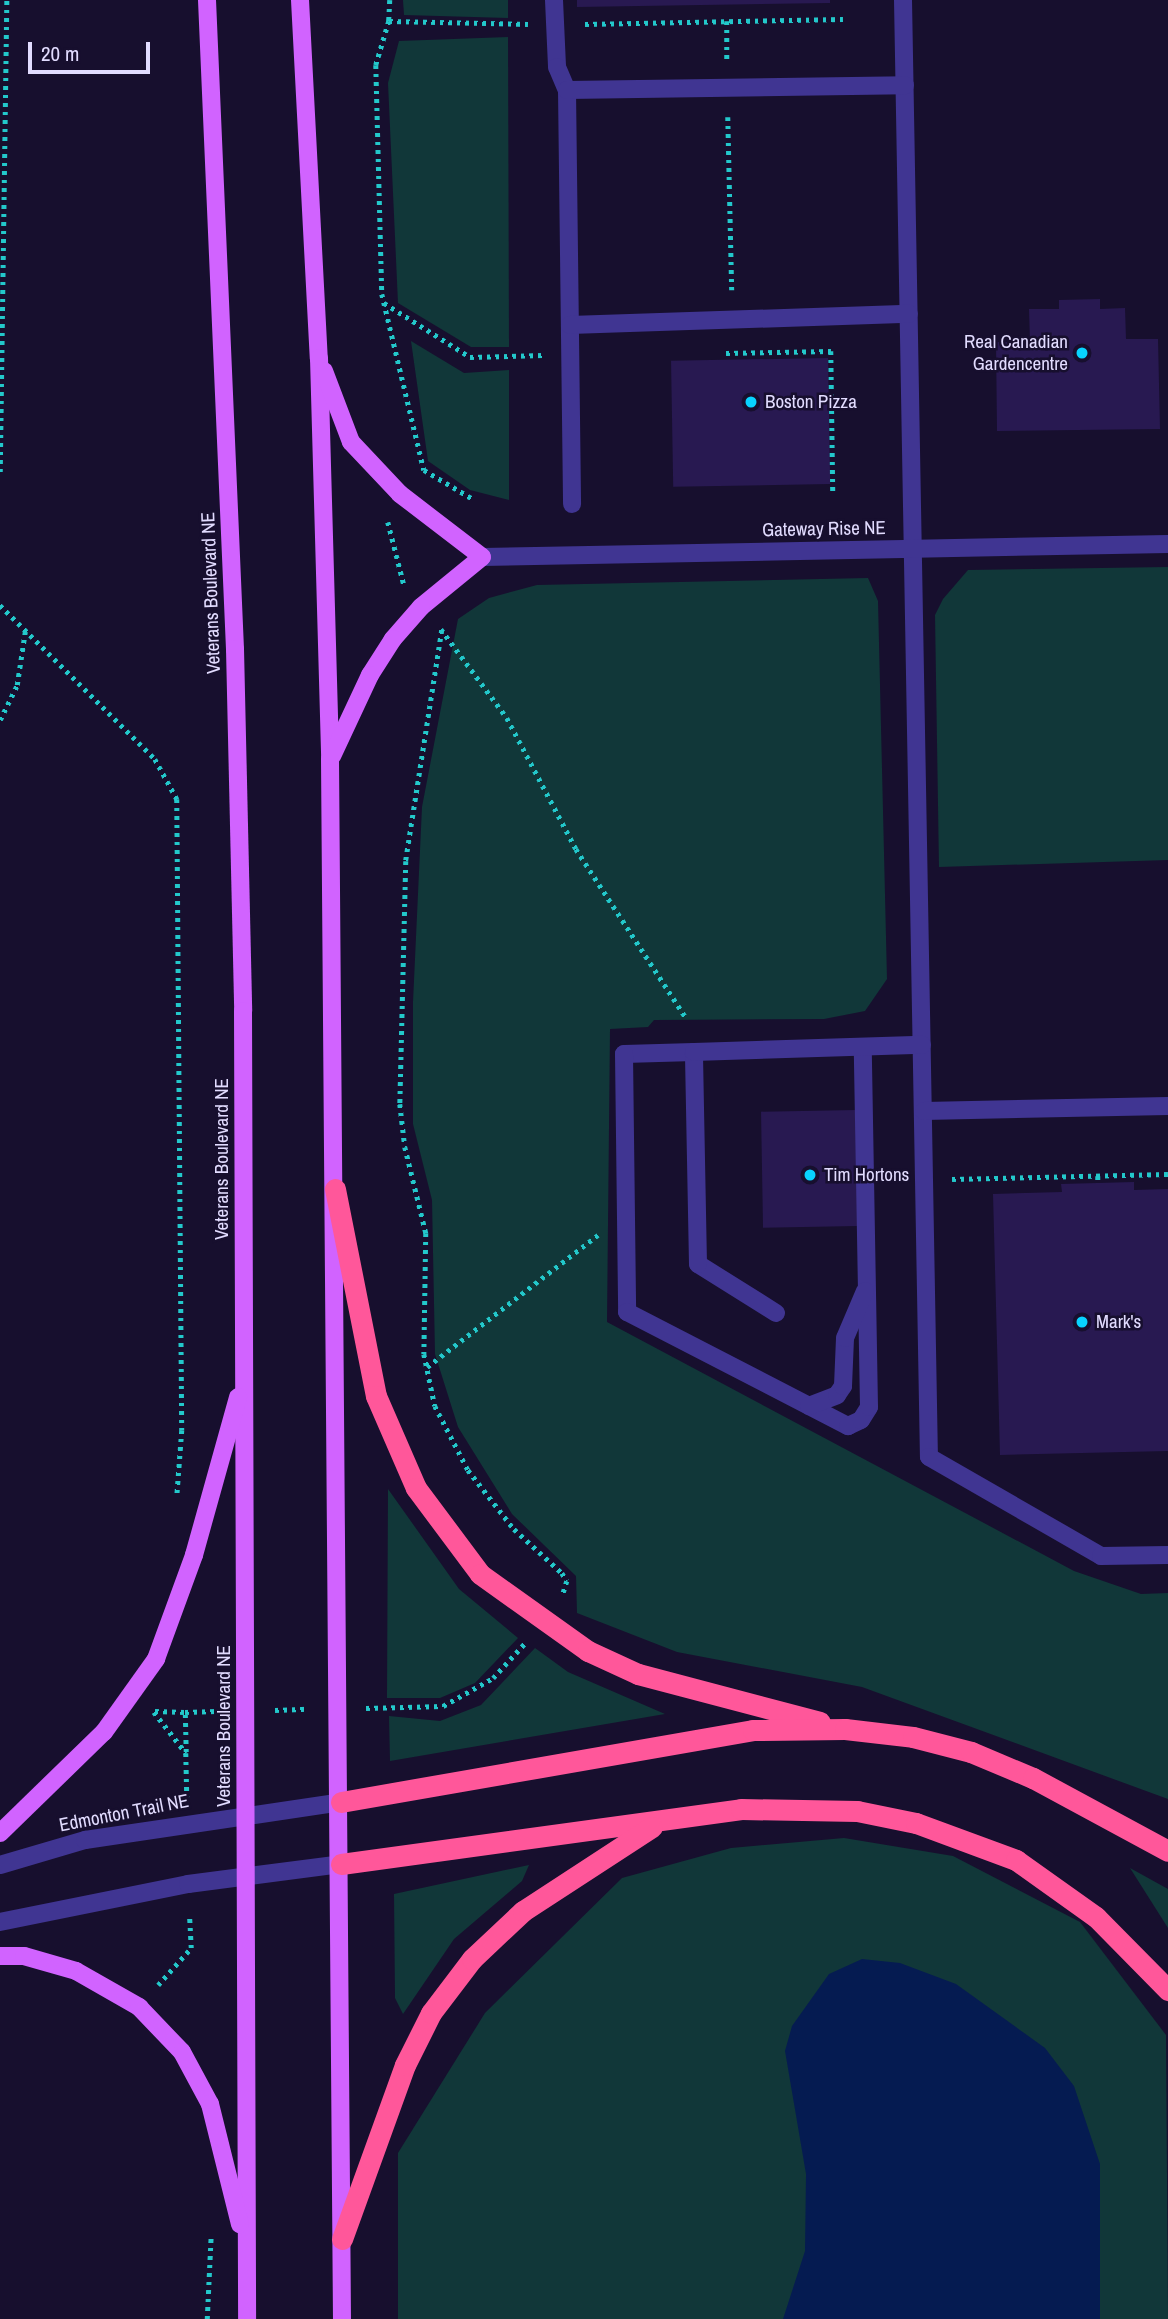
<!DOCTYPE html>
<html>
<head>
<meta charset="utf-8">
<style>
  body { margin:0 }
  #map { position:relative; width:1168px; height:2319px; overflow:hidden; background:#170f2e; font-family:"Archivo Narrow",sans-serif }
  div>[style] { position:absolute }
  .green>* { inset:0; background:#113739 }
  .water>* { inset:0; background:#051b51 }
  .building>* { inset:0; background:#281951; transform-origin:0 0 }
  .path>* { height:4.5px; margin-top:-2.25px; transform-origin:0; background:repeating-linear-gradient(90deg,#23c8cb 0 3.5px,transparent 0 8.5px) }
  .minor>* { height:18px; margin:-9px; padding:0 9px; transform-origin:9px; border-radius:9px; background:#403592 }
  .major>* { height:18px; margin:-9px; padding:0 9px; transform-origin:9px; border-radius:9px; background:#d163ff }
  .highway>* { height:21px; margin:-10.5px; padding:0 10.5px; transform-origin:10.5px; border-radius:10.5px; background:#ff579a }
  .dots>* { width:19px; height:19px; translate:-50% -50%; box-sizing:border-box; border:4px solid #170f2e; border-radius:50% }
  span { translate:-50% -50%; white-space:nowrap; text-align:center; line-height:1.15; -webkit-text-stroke:5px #170f2e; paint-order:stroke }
  .poi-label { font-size:19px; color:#e2dcff }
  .right { translate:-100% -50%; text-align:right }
  .left { translate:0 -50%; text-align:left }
  .street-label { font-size:19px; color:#e2dcff }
  .scale { position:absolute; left:28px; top:42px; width:122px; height:32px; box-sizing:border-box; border:4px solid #e2dcff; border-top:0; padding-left:9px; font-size:21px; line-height:24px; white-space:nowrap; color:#e2dcff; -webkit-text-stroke:5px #170f2e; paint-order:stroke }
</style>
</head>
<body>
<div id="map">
  <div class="green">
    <div style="clip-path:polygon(403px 0,508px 0,508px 18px,404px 15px)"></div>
    <div style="clip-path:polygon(508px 37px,509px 347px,471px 347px,398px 303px,388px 83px,399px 41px)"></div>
    <div style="clip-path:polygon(411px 341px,464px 373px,509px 370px,509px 500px,470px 490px,428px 461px)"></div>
    <div style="clip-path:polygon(1168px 567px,1168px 860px,939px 867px,935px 615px,943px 599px,968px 570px)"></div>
    <div style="clip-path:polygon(868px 578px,878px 601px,887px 979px,865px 1011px,824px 1019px,654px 1020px,648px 1027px,610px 1029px,607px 1322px,1074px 1571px,1141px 1594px,1168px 1593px,1168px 1799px,862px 1687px,677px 1652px,577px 1613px,576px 1576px,512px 1514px,458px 1427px,435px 1354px,432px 1200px,413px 1124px,413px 1002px,422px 807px,458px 619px,489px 598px,537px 585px)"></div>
    <div style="clip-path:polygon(388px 1489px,459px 1589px,518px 1638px,475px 1683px,440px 1698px,387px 1698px)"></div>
    <div style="clip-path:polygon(535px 1648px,568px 1672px,665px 1714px,390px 1761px,389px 1716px,440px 1721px,481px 1705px)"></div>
    <div style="clip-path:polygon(844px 1838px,953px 1856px,1080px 1922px,1166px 2035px,1168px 2319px,398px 2319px,398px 2153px,485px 2013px,622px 1878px,731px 1848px)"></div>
    <div style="clip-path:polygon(529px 1865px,522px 1881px,454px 1939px,403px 2014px,395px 1998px,394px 1894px)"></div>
    <div style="clip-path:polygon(1130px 1868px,1168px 1889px,1168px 1928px)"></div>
  </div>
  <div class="water">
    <div style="clip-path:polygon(862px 1959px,900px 1963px,956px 1984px,1045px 2048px,1074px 2086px,1100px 2164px,1100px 2319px,783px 2319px,805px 2251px,806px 2174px,785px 2051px,792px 2026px,829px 1974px)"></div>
  </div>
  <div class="building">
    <div style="clip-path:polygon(577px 0,830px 0,830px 3px,577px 7px)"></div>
    <div style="clip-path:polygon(1100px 299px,1100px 309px,1125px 308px,1126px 339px,1158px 339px,1160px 429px,997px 431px,996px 342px,1030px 342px,1029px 309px,1059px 309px,1059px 300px)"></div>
    <div style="left:828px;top:358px;width:126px;height:157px;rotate:89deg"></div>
    <div style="left:856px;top:1110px;width:116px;height:95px;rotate:89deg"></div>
    <div style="clip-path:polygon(1134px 1182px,1134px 1190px,1168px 1189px,1168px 1451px,1000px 1455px,993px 1194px,1062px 1192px,1061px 1184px)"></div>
  </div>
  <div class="path">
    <div style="left:390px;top:0;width:21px;rotate:93deg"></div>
    <div style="left:389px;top:21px;width:46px;rotate:106.5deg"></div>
    <div style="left:376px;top:65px;width:229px;rotate:88.5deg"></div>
    <div style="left:382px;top:294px;width:181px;rotate:76.6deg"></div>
    <div style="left:424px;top:470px;width:57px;rotate:30.6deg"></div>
    <div style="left:389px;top:21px;width:139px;rotate:1.2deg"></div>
    <div style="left:727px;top:21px;width:38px;rotate:90deg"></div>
    <div style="left:585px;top:24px;width:258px;rotate:-1.1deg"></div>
    <div style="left:728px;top:117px;width:173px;rotate:88.7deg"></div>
    <div style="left:384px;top:303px;width:102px;rotate:32.1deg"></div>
    <div style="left:470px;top:357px;width:73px;rotate:-1.6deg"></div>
    <div style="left:726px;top:353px;width:105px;rotate:-1.1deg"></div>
    <div style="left:831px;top:351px;width:143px;rotate:89.2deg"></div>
    <div style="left:0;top:472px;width:472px;rotate:-89.2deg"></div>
    <div style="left:388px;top:522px;width:65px;rotate:75.7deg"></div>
    <div style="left:0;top:605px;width:218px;rotate:44.8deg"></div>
    <div style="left:155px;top:759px;width:46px;rotate:61.2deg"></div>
    <div style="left:177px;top:799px;width:631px;rotate:89.55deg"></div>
    <div style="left:182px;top:1430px;width:66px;rotate:94.3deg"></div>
    <div style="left:441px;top:629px;width:111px;rotate:53.4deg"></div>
    <div style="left:507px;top:718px;width:148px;rotate:62.2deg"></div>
    <div style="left:576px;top:849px;width:203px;rotate:56.9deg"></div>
    <div style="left:442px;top:630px;width:234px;rotate:98.9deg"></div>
    <div style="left:406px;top:861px;width:243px;rotate:91.4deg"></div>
    <div style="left:400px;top:1104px;width:43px;rotate:83.4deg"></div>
    <div style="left:405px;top:1147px;width:89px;rotate:76.3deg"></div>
    <div style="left:426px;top:1233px;width:121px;rotate:90.9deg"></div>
    <div style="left:424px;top:1354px;width:53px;rotate:78.1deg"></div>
    <div style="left:435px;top:1406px;width:72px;rotate:62.7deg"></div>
    <div style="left:468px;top:1470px;width:75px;rotate:52.1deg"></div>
    <div style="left:514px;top:1529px;width:65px;rotate:42.5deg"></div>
    <div style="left:562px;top:1573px;width:9px;rotate:58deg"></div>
    <div style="left:567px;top:1581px;width:14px;rotate:107deg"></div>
    <div style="left:0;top:720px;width:39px;rotate:-64deg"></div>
    <div style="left:17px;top:685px;width:54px;rotate:-81.4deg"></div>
    <div style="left:1098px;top:1176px;width:7px;rotate:90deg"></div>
    <div style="left:952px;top:1179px;width:216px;rotate:-1.3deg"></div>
    <div style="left:427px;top:1367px;width:216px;rotate:-37.7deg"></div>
    <div style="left:366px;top:1708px;width:77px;rotate:-1.5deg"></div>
    <div style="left:443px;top:1706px;width:57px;rotate:-29.2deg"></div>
    <div style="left:493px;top:1678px;width:49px;rotate:-47.5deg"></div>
    <div style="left:275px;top:1710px;width:33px;rotate:-2deg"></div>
    <div style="left:155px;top:1711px;width:30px;rotate:2deg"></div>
    <div style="left:154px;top:1712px;width:52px;rotate:52deg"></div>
    <div style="left:186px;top:1753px;width:44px;rotate:88.7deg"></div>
    <div style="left:186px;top:1752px;width:40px;rotate:-91.4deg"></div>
    <div style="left:185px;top:1712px;width:32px;rotate:-2deg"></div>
    <div style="left:158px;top:1985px;width:50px;rotate:-48.3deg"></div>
    <div style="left:191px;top:1948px;width:33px;rotate:-93deg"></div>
    <div style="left:207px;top:2319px;width:85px;rotate:-87.3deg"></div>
  </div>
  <div class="minor">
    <div style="left:554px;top:0;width:67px;rotate:87.4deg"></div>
    <div style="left:557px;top:67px;width:25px;rotate:67deg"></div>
    <div style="left:567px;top:90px;width:414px;rotate:89.3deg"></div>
    <div style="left:903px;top:0;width:1457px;rotate:88.98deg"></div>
    <div style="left:929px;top:1457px;width:198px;rotate:29.9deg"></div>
    <div style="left:1101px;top:1556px;width:67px;rotate:-0.9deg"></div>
    <div style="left:567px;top:90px;width:338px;rotate:-0.8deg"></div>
    <div style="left:570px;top:325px;width:339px;rotate:-1.9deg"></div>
    <div style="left:482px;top:557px;width:686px;rotate:-1.09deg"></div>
    <div style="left:694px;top:1052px;width:70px;rotate:178.4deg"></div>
    <div style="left:624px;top:1054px;width:258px;rotate:89.3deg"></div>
    <div style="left:627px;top:1312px;width:249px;rotate:27.3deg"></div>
    <div style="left:848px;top:1426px;width:14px;rotate:-25deg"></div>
    <div style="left:861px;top:1420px;width:15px;rotate:-58deg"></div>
    <div style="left:869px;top:1407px;width:360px;rotate:-91deg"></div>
    <div style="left:924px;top:1111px;width:244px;rotate:-1.2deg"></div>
    <div style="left:776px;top:1313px;width:92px;rotate:-147.9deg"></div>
    <div style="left:698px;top:1264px;width:212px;rotate:-91.1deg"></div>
    <div style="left:694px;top:1052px;width:228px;rotate:-1.8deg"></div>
    <div style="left:809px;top:1406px;width:30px;rotate:-21deg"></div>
    <div style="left:837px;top:1395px;width:11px;rotate:-56deg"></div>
    <div style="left:843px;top:1386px;width:48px;rotate:-87.6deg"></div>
    <div style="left:845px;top:1338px;width:51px;rotate:-66.9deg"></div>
    <div style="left:0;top:1865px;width:89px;rotate:-16.4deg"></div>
    <div style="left:85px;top:1840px;width:259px;rotate:-8.4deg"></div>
    <div style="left:0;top:1922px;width:192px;rotate:-11.4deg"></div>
    <div style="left:188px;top:1884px;width:154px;rotate:-7.4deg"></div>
  </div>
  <div class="major">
    <div style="left:207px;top:0;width:650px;rotate:87.53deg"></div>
    <div style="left:235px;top:649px;width:362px;rotate:88.7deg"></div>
    <div style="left:243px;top:1011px;width:1308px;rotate:89.82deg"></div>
    <div style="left:300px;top:0;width:359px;rotate:87deg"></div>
    <div style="left:319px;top:358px;width:401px;rotate:88.4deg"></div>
    <div style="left:330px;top:759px;width:1560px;rotate:89.56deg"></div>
    <div style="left:324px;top:371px;width:76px;rotate:69.2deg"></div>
    <div style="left:351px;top:442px;width:71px;rotate:46.7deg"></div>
    <div style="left:400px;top:494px;width:103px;rotate:37.5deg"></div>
    <div style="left:482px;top:557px;width:79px;rotate:140.7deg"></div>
    <div style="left:421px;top:607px;width:43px;rotate:131.2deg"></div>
    <div style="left:393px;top:639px;width:43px;rotate:122.6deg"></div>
    <div style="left:370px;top:675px;width:89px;rotate:115.1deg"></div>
    <div style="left:0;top:1833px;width:145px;rotate:-44.2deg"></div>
    <div style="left:104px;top:1732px;width:90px;rotate:-54.5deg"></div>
    <div style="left:156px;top:1659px;width:111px;rotate:-69.9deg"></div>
    <div style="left:194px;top:1555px;width:164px;rotate:-74.4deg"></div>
    <div style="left:0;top:1956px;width:24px"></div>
    <div style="left:24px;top:1956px;width:54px;rotate:16.1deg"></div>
    <div style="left:76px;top:1971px;width:73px;rotate:29.7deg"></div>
    <div style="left:139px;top:2007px;width:62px;rotate:46.3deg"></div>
    <div style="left:182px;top:2052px;width:59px;rotate:61.7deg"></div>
    <div style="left:210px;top:2104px;width:124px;rotate:76deg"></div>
  </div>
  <div class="highway">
    <div style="left:335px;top:1189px;width:211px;rotate:78.8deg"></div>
    <div style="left:376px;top:1396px;width:100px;rotate:66.5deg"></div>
    <div style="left:416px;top:1488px;width:107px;rotate:53.3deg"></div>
    <div style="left:480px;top:1574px;width:133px;rotate:35.5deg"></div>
    <div style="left:588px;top:1651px;width:55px;rotate:24.7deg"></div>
    <div style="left:638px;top:1674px;width:188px;rotate:14.8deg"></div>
    <div style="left:341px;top:1802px;width:418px;rotate:-9.9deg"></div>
    <div style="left:753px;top:1730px;width:92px;rotate:-0.6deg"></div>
    <div style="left:845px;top:1729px;width:68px;rotate:6.7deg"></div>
    <div style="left:913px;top:1737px;width:60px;rotate:14.5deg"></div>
    <div style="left:971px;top:1752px;width:67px;rotate:22.8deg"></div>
    <div style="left:1033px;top:1778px;width:153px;rotate:28.4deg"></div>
    <div style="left:341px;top:1864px;width:404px;rotate:-7.8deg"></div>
    <div style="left:741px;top:1809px;width:116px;rotate:1deg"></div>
    <div style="left:857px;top:1811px;width:60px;rotate:11.5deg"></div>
    <div style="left:916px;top:1823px;width:107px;rotate:20.3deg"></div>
    <div style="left:1016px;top:1860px;width:98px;rotate:35.5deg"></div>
    <div style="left:1096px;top:1917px;width:103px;rotate:45.4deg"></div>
    <div style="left:342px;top:2239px;width:185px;rotate:-70.1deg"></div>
    <div style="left:405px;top:2065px;width:58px;rotate:-63.4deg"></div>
    <div style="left:431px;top:2013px;width:68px;rotate:-52.8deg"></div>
    <div style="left:472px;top:1959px;width:70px;rotate:-43.3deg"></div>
    <div style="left:523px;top:1911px;width:154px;rotate:-33.1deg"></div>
  </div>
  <div class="dots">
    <div style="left:1082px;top:353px;background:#08d3ff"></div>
    <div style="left:751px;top:402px;background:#08d3ff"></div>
    <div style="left:810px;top:1175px;background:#08d3ff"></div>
    <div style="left:1082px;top:1322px;background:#08d3ff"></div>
  </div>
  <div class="poi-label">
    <span class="right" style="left:1068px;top:353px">Real Canadian<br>Gardencentre</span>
    <span class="left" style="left:765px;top:402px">Boston Pizza</span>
    <span class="left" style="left:824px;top:1175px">Tim Hortons</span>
    <span class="left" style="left:1096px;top:1322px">Mark's</span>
  </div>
  <div class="street-label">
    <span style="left:824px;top:529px;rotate:-1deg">Gateway Rise NE</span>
    <span style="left:211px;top:593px;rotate:-92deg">Veterans Boulevard NE</span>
    <span style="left:222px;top:1159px;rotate:-90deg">Veterans Boulevard NE</span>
    <span style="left:224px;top:1726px;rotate:-90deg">Veterans Boulevard NE</span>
    <span style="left:124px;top:1813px;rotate:-11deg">Edmonton Trail NE</span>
  </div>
  <div class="scale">20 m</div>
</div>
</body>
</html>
